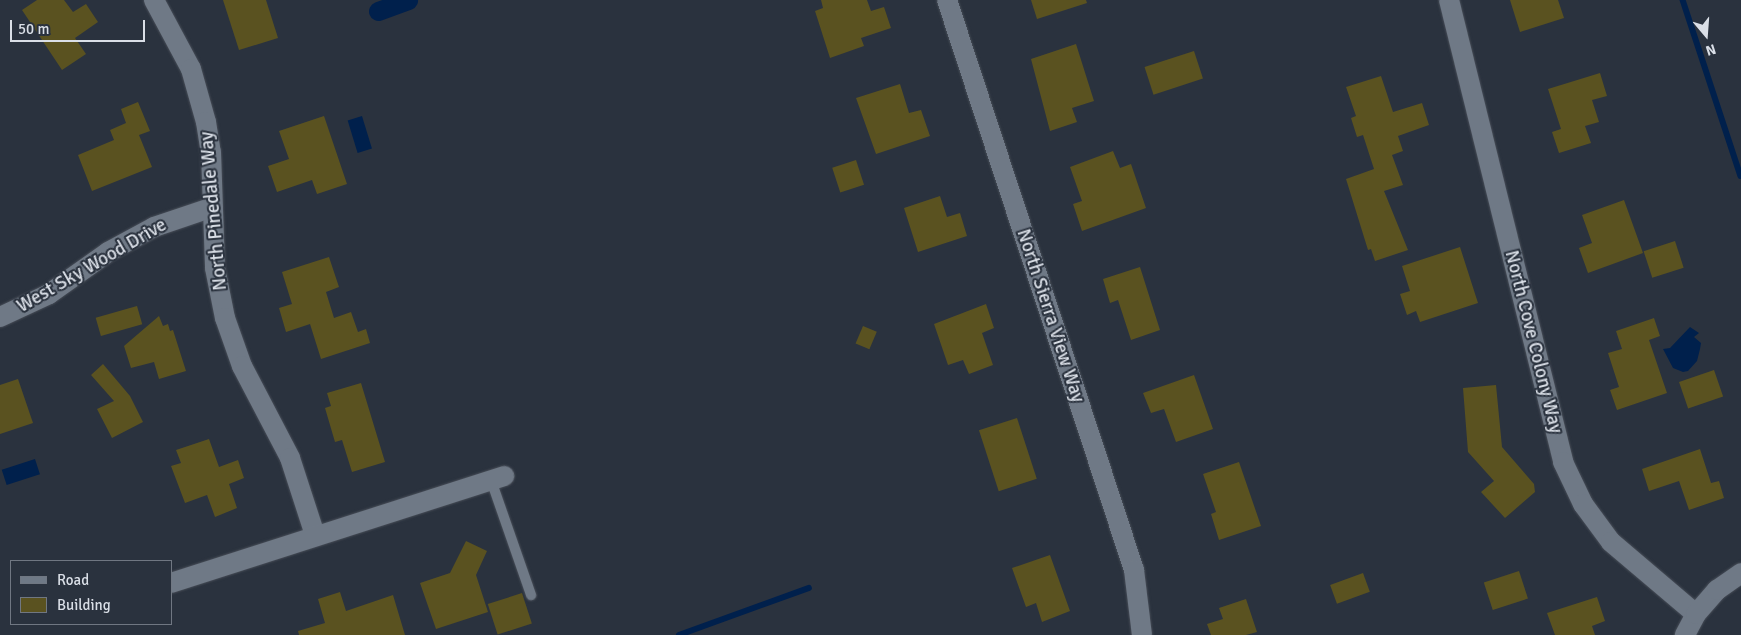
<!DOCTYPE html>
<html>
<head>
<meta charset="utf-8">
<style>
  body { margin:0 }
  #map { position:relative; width:1741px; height:635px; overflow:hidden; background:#2a323e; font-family:Signika,sans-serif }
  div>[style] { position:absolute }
  .water>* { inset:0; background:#00204c; transform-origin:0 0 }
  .stream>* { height:5.5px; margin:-2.75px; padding:0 2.75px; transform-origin:2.75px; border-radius:2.75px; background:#00204c }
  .canal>* { height:19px; margin:-9.5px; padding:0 9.5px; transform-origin:9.5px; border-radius:9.5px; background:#00204c }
  .building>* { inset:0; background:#5a5220; transform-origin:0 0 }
  .roads { filter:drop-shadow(0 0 1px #474d57) drop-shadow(0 0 1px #474d57) }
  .lane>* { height:10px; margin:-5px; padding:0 5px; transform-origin:5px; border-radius:5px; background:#6f7986 }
  .street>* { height:20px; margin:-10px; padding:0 10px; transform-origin:10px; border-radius:10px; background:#6f7986 }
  span { translate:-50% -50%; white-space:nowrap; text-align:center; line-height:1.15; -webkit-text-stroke:4px #2a323e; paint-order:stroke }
  .street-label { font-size:19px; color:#dadfe7 }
  .legend { position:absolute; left:10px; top:560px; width:162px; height:65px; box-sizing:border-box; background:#2a323e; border:1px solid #707782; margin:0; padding:6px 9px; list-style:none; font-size:15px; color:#dadfe7 }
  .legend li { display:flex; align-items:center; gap:10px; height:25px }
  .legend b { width:25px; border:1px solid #707782 }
  .north { position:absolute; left:1681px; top:10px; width:50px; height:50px; -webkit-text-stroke:4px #2a323e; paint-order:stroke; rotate:162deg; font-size:14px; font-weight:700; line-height:20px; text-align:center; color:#dadfe7 }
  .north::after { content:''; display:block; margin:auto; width:18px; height:22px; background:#dadfe7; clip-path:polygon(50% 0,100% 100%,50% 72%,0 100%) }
  .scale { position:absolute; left:10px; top:20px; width:135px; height:22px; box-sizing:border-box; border:2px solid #dadfe7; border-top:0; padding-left:6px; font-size:15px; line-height:18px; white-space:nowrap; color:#dadfe7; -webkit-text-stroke:4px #2a323e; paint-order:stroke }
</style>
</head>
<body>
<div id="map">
  <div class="water">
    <div style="left:362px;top:116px;width:34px;height:15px;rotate:73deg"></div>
    <div style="clip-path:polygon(1690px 327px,1699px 333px,1694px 337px,1701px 343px,1700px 349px,1697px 361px,1688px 371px,1683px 372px,1673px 368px,1663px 349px,1670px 348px)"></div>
    <div style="left:35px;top:459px;width:16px;height:35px;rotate:72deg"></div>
  </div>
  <div class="stream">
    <div style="left:1683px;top:0;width:185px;rotate:71.8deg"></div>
    <div style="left:679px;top:635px;width:138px;rotate:-19.9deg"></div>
  </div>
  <div class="canal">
    <div style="left:378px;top:11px;width:32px;rotate:-20deg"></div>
  </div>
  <div class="building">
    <div style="clip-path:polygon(37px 0,64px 0,73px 12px,86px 4px,98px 22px,75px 38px,86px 54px,62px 70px,22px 10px)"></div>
    <div style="clip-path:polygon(223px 0,266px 0,278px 38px,239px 50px)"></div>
    <div style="clip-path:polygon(821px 0,867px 0,871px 11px,884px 7px,891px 28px,861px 38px,864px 46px,830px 58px,815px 11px,823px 8px)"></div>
    <div style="clip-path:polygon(1031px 0,1086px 0,1087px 3px,1037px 19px)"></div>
    <div style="clip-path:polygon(1510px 0,1558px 0,1564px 18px,1520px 32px)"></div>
    <div style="clip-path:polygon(1076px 44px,1094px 101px,1072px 108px,1077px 122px,1050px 131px,1031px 59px)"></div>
    <div style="left:1194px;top:51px;width:29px;height:52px;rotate:72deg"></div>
    <div style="clip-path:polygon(1600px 73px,1607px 96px,1592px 100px,1599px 122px,1585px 126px,1591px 143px,1559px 153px,1552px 132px,1561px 129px,1548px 89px)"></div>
    <div style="clip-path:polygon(1381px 76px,1393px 112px,1422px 103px,1429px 125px,1398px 136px,1403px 151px,1392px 155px,1403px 185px,1384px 191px,1408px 250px,1375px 261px,1371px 249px,1368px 250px,1346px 179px,1374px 169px,1363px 135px,1357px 137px,1351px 118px,1356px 116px,1346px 87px)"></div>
    <div style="clip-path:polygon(900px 84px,909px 113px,921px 110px,930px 136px,876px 154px,856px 98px)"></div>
    <div style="clip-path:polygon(138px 102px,150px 131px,139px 135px,152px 167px,92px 191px,78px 155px,114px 140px,110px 130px,126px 123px,121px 109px)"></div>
    <div style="clip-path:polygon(324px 116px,347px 184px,317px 194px,312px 180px,277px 192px,268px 166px,289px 159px,279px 131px)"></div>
    <div style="clip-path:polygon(1113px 151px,1120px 168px,1131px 164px,1146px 208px,1082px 231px,1073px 204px,1082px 201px,1070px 167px)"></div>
    <div style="left:856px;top:160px;width:26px;height:25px;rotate:72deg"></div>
    <div style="clip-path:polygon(940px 196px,947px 217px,960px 213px,967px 236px,918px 252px,904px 208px)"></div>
    <div style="clip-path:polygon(1624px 200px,1643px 253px,1588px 273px,1579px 248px,1592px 243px,1582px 215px)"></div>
    <div style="left:1675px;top:241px;width:28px;height:33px;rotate:72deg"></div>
    <div style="clip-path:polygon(1460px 247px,1478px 303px,1420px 322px,1416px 311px,1407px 315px,1400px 294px,1410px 291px,1402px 266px)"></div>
    <div style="clip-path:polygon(329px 257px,339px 287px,326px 292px,334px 318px,351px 312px,358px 332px,366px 329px,370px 343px,321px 359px,310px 324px,286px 332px,279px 308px,292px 304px,282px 272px)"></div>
    <div style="clip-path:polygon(1140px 267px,1160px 330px,1131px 340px,1118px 300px,1110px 303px,1103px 279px)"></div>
    <div style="clip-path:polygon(986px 304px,994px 328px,982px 333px,993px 365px,969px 374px,963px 360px,948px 365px,934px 324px)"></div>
    <div style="left:137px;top:306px;width:19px;height:43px;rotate:74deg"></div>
    <div style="clip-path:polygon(159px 316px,163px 326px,168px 324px,170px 331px,173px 330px,186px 371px,159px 379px,154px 362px,131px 368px,124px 346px)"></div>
    <div style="clip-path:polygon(1654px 318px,1660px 336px,1649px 340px,1667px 393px,1617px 410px,1610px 390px,1619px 387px,1608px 353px,1622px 349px,1616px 331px)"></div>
    <div style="left:863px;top:326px;width:15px;height:19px;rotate:23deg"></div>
    <div style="clip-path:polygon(103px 364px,130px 396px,143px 422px,112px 438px,97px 409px,114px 401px,91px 375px)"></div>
    <div style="left:1714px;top:370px;width:28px;height:37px;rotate:71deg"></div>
    <div style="clip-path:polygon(1194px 375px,1213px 429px,1176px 442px,1164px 409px,1151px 413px,1143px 393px)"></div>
    <div style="clip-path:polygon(18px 379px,33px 423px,0 434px,0 385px)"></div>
    <div style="clip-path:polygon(361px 383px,385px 462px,352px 472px,342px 440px,335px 442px,325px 408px,331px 406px,327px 393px)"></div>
    <div style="clip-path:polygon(1496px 385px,1502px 447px,1534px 484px,1535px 492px,1505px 518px,1481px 492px,1494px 481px,1468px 452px,1463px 388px)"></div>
    <div style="left:1017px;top:418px;width:64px;height:40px;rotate:72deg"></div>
    <div style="clip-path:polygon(209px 439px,219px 467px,238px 460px,244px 478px,229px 484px,237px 508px,215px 517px,207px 495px,185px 503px,171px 466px,181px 463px,176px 450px)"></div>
    <div style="clip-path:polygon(1700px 449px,1711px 483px,1719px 481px,1724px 498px,1689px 510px,1679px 481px,1649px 491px,1642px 469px)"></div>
    <div style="clip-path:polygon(1239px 462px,1261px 526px,1219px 540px,1211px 514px,1216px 512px,1203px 474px)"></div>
    <div style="clip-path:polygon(466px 541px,487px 551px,476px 575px,488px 612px,436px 629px,420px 583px,450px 573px)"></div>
    <div style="clip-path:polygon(1050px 555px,1070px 611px,1042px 622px,1036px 603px,1026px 607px,1012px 568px)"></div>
    <div style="left:1519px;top:571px;width:29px;height:37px;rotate:72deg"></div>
    <div style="left:1363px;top:573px;width:20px;height:35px;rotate:70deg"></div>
    <div style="clip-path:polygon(340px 592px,346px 611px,393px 595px,405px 635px,299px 635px,298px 631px,325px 623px,318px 599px)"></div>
    <div style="left:522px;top:593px;width:32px;height:36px;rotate:72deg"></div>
    <div style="clip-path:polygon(1597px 597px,1605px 621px,1592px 626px,1595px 635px,1555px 635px,1547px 613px)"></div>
    <div style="clip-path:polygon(1246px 599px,1257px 632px,1246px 635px,1211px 635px,1207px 624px,1223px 619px,1219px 608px)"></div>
  </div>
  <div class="roads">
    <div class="lane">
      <div style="left:491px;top:480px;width:122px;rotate:70.8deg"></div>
    </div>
    <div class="street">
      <div style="left:154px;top:0;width:78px;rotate:61.8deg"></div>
      <div style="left:191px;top:69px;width:55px;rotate:74.2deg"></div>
      <div style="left:206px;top:122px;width:30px;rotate:81deg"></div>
      <div style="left:211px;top:152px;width:116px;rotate:88deg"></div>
      <div style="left:215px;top:268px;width:51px;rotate:78.7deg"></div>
      <div style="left:225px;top:318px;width:51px;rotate:70.5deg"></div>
      <div style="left:242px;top:366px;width:104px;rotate:62.4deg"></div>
      <div style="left:290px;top:458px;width:81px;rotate:72deg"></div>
      <div style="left:947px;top:0;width:600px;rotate:71.84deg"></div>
      <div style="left:1134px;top:570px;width:65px;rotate:83deg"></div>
      <div style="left:1449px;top:0;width:476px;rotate:76.1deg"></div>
      <div style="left:1563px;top:462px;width:47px;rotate:64.5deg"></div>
      <div style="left:1583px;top:504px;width:47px;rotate:53.6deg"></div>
      <div style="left:1611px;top:542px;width:111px;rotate:40.3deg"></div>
      <div style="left:1696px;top:614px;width:24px;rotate:118deg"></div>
      <div style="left:0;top:317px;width:54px;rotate:-25.1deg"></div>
      <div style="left:49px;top:294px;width:72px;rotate:-35.4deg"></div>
      <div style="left:108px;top:252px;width:52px;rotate:-28.5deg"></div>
      <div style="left:154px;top:227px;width:62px;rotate:-18.7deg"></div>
      <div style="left:171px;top:583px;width:350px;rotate:-17.8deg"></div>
      <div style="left:1696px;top:614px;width:32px;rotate:-49deg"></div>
      <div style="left:1717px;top:590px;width:29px;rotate:-35deg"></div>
    </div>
  </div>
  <div class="street-label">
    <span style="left:214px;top:211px;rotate:-95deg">North Pinedale Way</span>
    <span style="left:92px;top:266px;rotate:-30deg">West Sky Wood Drive</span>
    <span style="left:1050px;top:316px;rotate:72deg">North Sierra View Way</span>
    <span style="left:1533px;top:342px;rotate:76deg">North Cove Colony Way</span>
  </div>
  <ul class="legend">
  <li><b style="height:6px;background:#6f7986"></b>Road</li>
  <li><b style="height:14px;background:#5a5220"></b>Building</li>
  </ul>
  <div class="north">N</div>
  <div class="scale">50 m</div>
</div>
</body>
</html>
